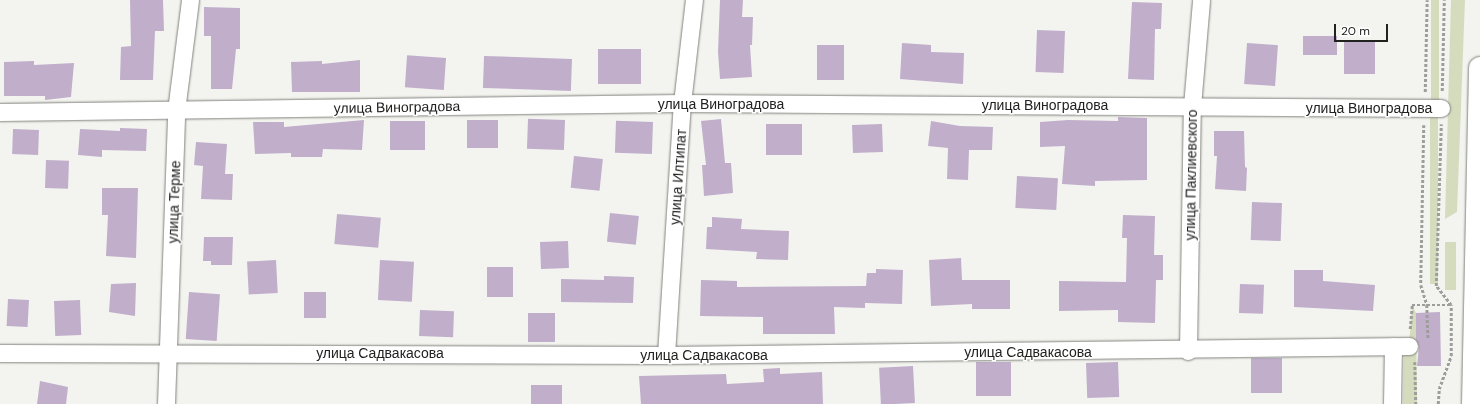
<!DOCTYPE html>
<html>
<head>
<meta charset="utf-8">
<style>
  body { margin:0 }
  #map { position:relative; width:1480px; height:404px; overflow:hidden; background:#f3f4ef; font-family:"DM Sans",sans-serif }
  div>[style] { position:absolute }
  .green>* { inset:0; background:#d5dcbe; transform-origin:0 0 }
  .building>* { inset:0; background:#c0aecb; transform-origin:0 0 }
  .path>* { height:2.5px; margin-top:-1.25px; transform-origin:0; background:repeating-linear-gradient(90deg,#9d9e9a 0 3px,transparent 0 5px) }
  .roads { filter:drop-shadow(0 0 1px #81827e) drop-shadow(0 0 1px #81827e) }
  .minor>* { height:17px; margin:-8.5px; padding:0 8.5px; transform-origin:8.5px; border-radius:8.5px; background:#fff }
  .secondary>* { height:22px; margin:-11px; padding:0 11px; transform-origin:11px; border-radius:11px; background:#fff }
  span { translate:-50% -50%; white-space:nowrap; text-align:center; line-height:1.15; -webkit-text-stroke:3px #fff; paint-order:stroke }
  .street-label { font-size:14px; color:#212220 }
  .scale { position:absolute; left:1334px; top:24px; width:54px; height:18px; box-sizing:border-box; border:2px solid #212220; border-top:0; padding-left:5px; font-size:12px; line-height:14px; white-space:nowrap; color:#212220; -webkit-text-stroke:3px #fff; paint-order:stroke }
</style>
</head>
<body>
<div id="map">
  <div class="green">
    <div style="left:1431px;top:0;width:8px;height:103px"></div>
    <div style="clip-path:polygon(1451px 0,1465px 0,1457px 212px,1445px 219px)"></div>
    <div style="left:1430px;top:115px;width:8px;height:169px"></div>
    <div style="left:1456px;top:242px;width:48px;height:11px;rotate:90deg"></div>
    <div style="clip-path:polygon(1412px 305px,1416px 313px,1417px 404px,1403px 404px,1404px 346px,1409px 346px)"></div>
  </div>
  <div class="building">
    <div style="clip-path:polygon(130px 0,163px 0,164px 31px,155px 31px,153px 80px,120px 80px,121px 47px,131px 46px)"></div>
    <div style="clip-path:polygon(720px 0,743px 0,742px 17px,753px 17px,752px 45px,750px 45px,752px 77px,720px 79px,718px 52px)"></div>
    <div style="clip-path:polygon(1132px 2px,1162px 3px,1161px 29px,1155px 29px,1154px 80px,1128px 79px)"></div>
    <div style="clip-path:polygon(204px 7px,240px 8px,240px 49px,236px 49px,232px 89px,211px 89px,211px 36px,204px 36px)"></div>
    <div style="left:1037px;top:30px;width:28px;height:42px;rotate:2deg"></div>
    <div style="left:1303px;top:36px;width:34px;height:19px"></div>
    <div style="left:1344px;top:42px;width:31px;height:32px"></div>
    <div style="clip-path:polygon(902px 43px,931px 45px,931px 52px,964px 53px,963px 84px,900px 79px)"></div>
    <div style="left:1247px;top:43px;width:31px;height:41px;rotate:4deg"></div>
    <div style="left:817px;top:45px;width:27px;height:35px"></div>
    <div style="left:598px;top:49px;width:43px;height:35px"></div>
    <div style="left:446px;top:58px;width:32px;height:39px;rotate:94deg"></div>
    <div style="left:572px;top:59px;width:32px;height:88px;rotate:92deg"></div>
    <div style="clip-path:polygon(360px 60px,360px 92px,292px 92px,291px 62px,322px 61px,322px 64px)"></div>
    <div style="clip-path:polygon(34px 61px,34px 65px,74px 63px,71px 97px,45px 100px,45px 96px,4px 96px,4px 62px)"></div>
    <div style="clip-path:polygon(1118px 117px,1147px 118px,1147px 180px,1095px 181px,1095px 186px,1062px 184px,1065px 146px,1040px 147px,1040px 122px,1068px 120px,1118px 121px)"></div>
    <div style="clip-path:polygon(721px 119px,725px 163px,731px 163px,733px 193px,704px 196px,702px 165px,706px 165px,701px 121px)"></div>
    <div style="clip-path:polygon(364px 120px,362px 150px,323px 149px,322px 157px,291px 157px,291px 153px,255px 154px,253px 122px,284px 122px,284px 127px)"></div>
    <div style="left:467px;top:120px;width:31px;height:28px"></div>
    <div style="left:565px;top:120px;width:30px;height:37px;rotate:92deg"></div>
    <div style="left:390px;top:121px;width:35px;height:29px"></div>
    <div style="clip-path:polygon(931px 121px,960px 126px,993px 127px,992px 150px,969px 150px,968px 180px,947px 179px,948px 148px,928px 146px)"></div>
    <div style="left:653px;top:122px;width:32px;height:37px;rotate:92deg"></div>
    <div style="left:802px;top:124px;width:31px;height:36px;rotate:90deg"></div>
    <div style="left:882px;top:124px;width:28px;height:30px;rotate:88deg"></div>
    <div style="clip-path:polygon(120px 128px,147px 129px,146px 151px,102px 150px,102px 157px,78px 155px,80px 129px,120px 131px)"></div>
    <div style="left:13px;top:129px;width:26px;height:25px;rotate:2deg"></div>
    <div style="clip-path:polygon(1214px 131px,1244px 131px,1245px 167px,1247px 168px,1246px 191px,1215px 189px,1217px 156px,1214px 156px)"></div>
    <div style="clip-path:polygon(196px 142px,227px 144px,225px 174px,233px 174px,232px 200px,201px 199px,203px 166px,194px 165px)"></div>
    <div style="left:574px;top:156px;width:29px;height:32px;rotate:6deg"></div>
    <div style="left:46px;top:160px;width:23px;height:28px;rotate:2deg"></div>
    <div style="left:1017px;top:176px;width:41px;height:32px;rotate:3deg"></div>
    <div style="clip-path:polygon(102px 188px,138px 188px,136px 258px,106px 256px,108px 215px,102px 215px)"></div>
    <div style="left:1252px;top:202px;width:30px;height:38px;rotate:2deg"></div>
    <div style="left:610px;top:213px;width:29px;height:29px;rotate:6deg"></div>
    <div style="left:337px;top:214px;width:44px;height:30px;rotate:5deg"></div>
    <div style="clip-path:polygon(1123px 215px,1155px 216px,1154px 255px,1163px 255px,1163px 280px,1156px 280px,1155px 323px,1118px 322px,1118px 310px,1059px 311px,1059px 281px,1126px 282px,1127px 238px,1122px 238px)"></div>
    <div style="clip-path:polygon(712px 217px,742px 219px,741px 229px,789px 231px,788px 260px,756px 259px,757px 252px,706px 249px,707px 227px,712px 227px)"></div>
    <div style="clip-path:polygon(204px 237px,233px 237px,232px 265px,211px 265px,211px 261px,203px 261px)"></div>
    <div style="left:568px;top:241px;width:27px;height:28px;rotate:88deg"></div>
    <div style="clip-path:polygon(961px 258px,962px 280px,1010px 280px,1010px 309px,972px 309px,972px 304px,931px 306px,929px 260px)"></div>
    <div style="left:276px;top:260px;width:33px;height:29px;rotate:87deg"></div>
    <div style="left:380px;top:260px;width:34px;height:40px;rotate:3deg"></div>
    <div style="left:513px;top:267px;width:30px;height:26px;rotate:90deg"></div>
    <div style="clip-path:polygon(876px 269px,903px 270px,902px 304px,865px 303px,865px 308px,834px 307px,835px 334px,763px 334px,763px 317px,700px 316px,701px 280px,737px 281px,737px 287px,866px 286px,867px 273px,876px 273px)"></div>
    <div style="clip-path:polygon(1294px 270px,1323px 270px,1323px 281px,1375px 285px,1373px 311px,1294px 307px)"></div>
    <div style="clip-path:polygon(604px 276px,634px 277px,633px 303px,561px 302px,561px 279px,604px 280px)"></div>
    <div style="clip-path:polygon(136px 283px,135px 316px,109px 312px,111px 284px)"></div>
    <div style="left:1240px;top:284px;width:24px;height:29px;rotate:2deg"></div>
    <div style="left:189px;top:292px;width:31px;height:47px;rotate:4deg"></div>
    <div style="left:304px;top:292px;width:22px;height:26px"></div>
    <div style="left:8px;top:299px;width:21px;height:27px;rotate:3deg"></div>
    <div style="left:80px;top:300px;width:35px;height:26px;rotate:88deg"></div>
    <div style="left:420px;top:310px;width:34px;height:26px;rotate:2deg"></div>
    <div style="clip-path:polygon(1440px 312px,1441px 366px,1417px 366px,1419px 346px,1416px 340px,1416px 313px)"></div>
    <div style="left:528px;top:313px;width:27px;height:29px"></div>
    <div style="left:1251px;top:358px;width:31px;height:35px"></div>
    <div style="left:976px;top:362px;width:35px;height:34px"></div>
    <div style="left:1118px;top:362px;width:35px;height:32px;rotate:88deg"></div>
    <div style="left:913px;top:366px;width:37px;height:34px;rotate:87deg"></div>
    <div style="clip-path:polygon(780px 368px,780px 374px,822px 372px,823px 404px,641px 404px,639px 376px,726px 374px,727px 384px,764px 382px,763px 369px)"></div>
    <div style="clip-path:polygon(40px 381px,68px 387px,66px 404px,37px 404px)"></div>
    <div style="left:531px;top:385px;width:31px;height:19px"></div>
  </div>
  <div class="path">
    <div style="left:1442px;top:91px;width:91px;rotate:-88.7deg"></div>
    <div style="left:1425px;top:92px;width:92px;rotate:-88.8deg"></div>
    <div style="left:1424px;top:125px;width:160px;rotate:91.1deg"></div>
    <div style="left:1421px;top:285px;width:21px;rotate:73deg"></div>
    <div style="left:1427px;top:305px;width:34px;rotate:88deg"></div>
    <div style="left:1410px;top:329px;width:24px;rotate:-85deg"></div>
    <div style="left:1412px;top:305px;width:39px"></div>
    <div style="left:1415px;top:362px;width:42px;rotate:88.6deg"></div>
    <div style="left:1438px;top:404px;width:15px;rotate:-86deg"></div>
    <div style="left:1439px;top:389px;width:35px;rotate:-70deg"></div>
    <div style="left:1451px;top:356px;width:51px;rotate:-90deg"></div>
    <div style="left:1451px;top:305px;width:24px;rotate:-128deg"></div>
    <div style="left:1436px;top:286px;width:162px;rotate:-88.2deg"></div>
  </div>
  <div class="roads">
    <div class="minor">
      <div style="left:0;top:112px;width:682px;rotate:-0.76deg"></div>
      <div style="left:682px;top:103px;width:759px;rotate:0.38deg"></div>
      <div style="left:1188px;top:351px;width:245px;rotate:-89.1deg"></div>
      <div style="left:1192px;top:106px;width:106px;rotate:-85.1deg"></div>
      <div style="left:0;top:353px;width:666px;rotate:0.17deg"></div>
      <div style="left:666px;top:355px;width:743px;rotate:-0.69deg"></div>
      <div style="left:666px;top:355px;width:253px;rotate:-86.4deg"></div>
      <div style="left:682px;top:103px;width:104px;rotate:-83.4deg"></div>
      <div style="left:166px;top:404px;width:293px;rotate:-88deg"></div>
      <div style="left:176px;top:111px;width:112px;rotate:-82.8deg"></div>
      <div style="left:1392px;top:404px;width:58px;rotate:-89deg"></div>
    </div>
    <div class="secondary">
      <div style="left:1473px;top:404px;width:336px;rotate:-88.8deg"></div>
    </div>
  </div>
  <div class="street-label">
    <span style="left:721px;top:104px">улица Виноградова</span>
    <span style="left:1045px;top:105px">улица Виноградова</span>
    <span style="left:397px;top:107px;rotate:-1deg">улица Виноградова</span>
    <span style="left:1369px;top:108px">улица Виноградова</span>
    <span style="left:1191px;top:175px;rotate:-89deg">улица Паклиевского</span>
    <span style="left:678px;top:177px;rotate:-86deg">улица Илтипат</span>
    <span style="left:174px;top:202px;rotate:-88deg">улица Терме</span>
    <span style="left:1028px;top:352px">улица Садвакасова</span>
    <span style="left:380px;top:353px">улица Садвакасова</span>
    <span style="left:704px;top:355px">улица Садвакасова</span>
  </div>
  <div class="scale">20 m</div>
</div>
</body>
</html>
